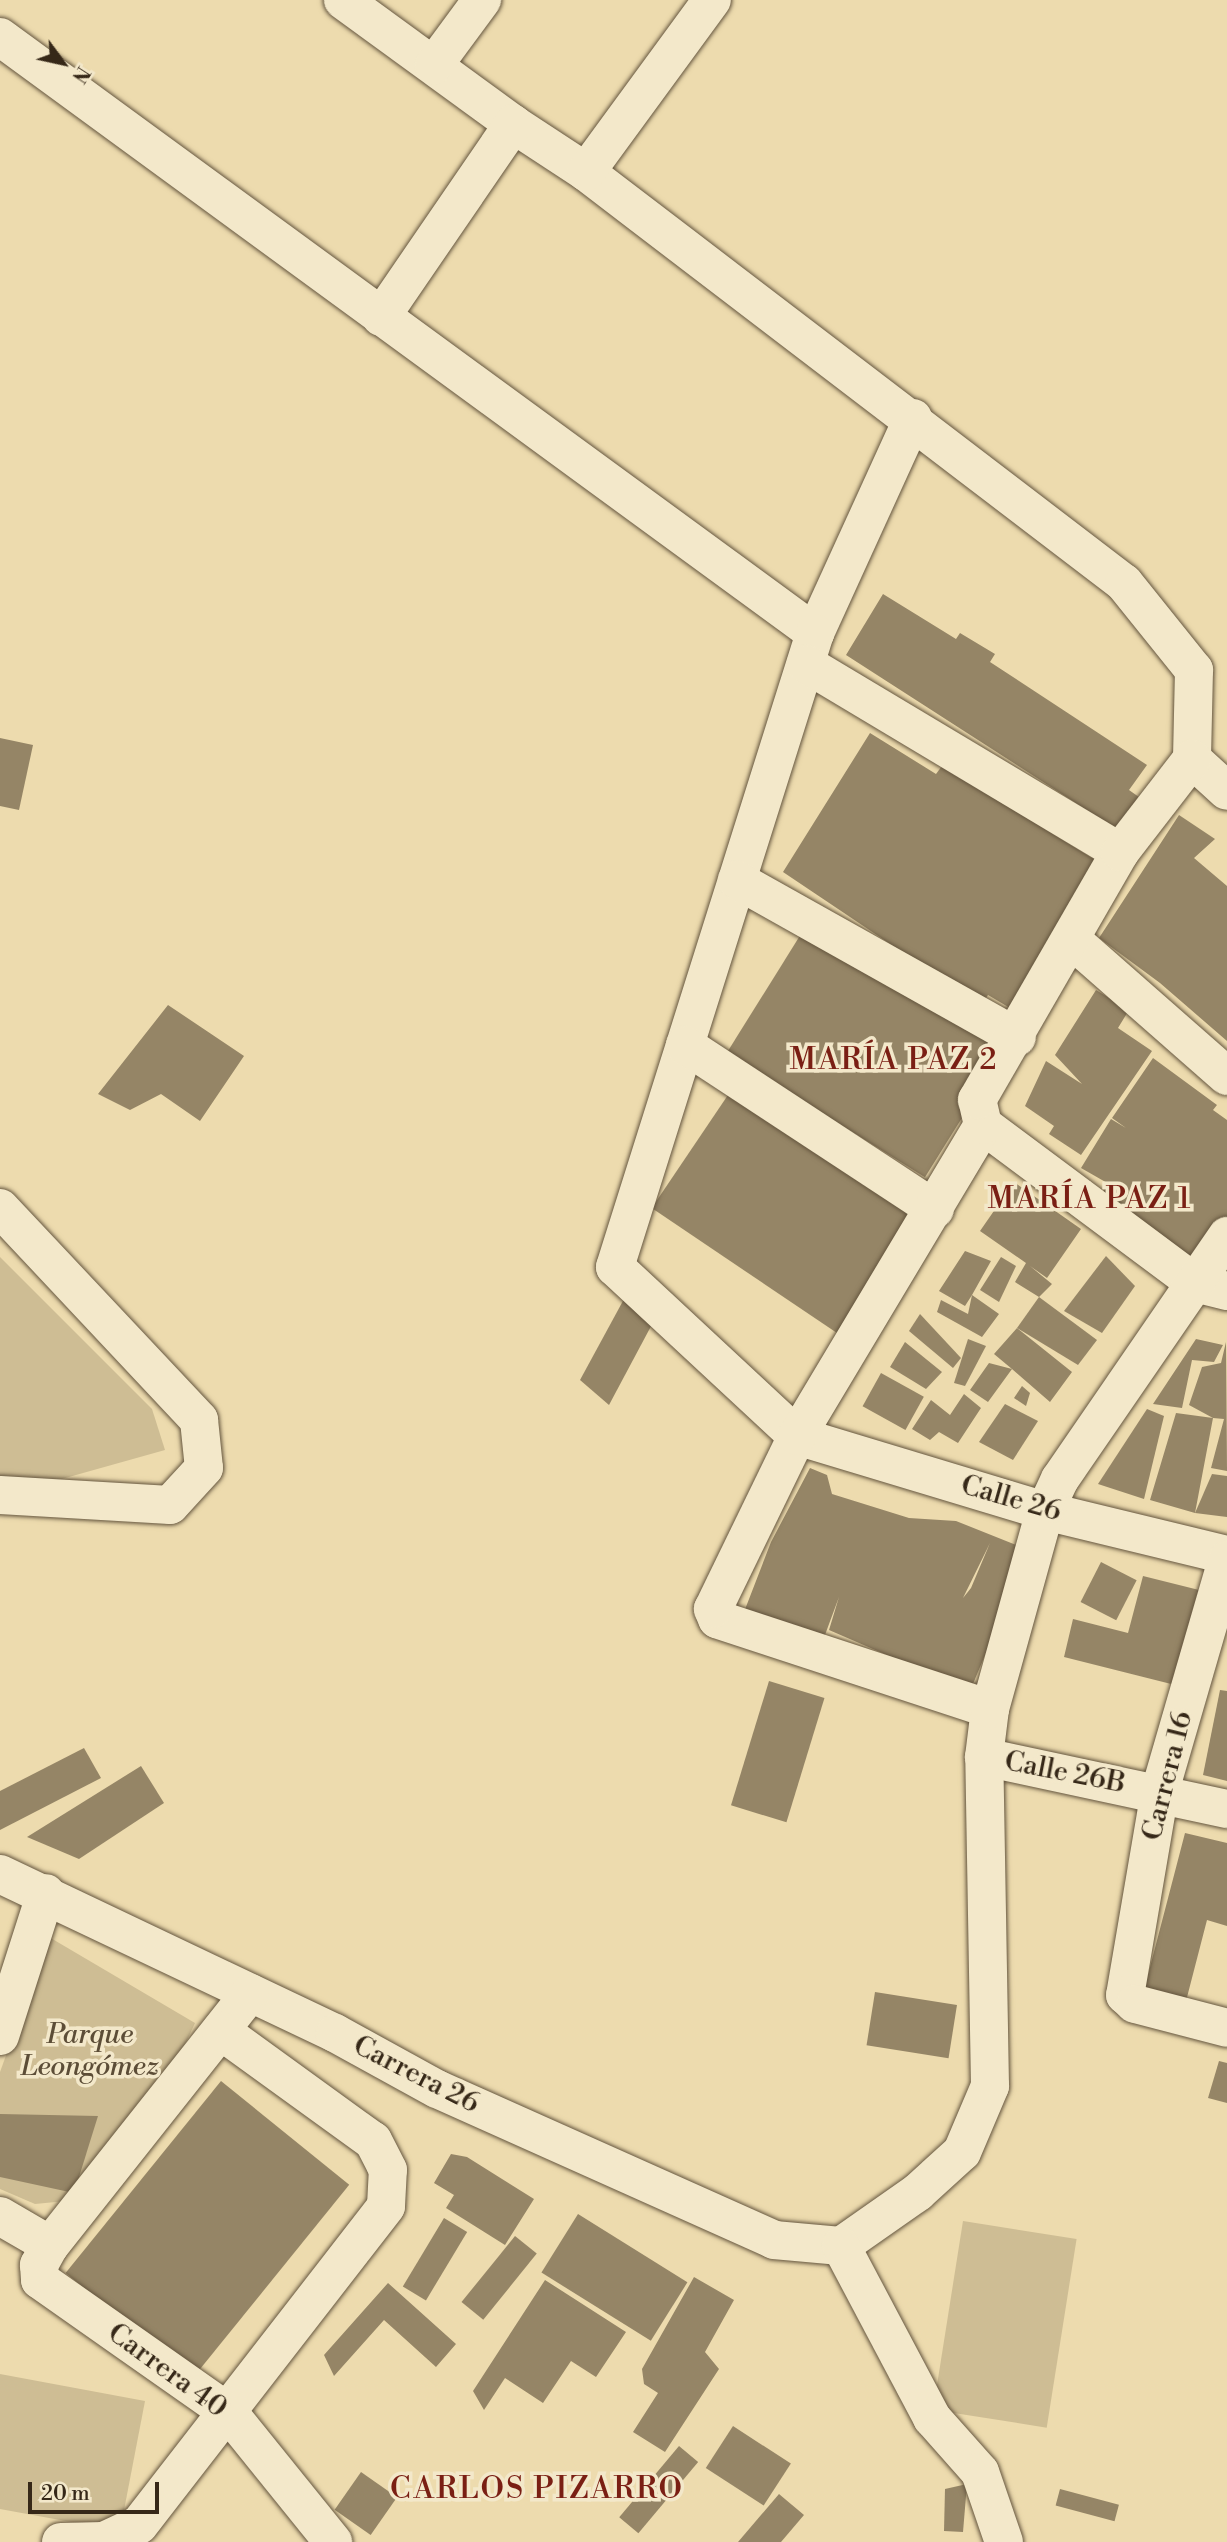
<!DOCTYPE html>
<html>
<head>
<meta charset="utf-8">
<style>
  body { margin:0 }
  #map { position:relative; width:1227px; height:2542px; overflow:hidden; background:#eddbae; font-family:"Libre Bodoni",serif }
  div>[style] { position:absolute }
  .green>* { inset:0; background:#cebd94; transform-origin:0 0 }
  .building>* { inset:0; background:#958566; transform-origin:0 0 }
  .roads { filter:drop-shadow(0 0 2px #64553e) drop-shadow(0 0 2px #64553e) }
  .minor>* { height:38px; margin:-19px; padding:0 19px; transform-origin:19px; border-radius:19px; background:#f3e8ca }
  span { translate:-50% -50%; white-space:nowrap; text-align:center; line-height:1.15; -webkit-text-stroke:7px #f3e8ca; paint-order:stroke }
  .street-label { font-size:28px; color:#362818 }
  .park-label { font-size:28px; color:#5c4d37; font-style:italic }
  .neighbourhood-label { font-size:30px; color:#7a1f14; letter-spacing:2px }
  .north { position:absolute; left:28px; top:28px; width:70px; height:70px; -webkit-text-stroke:5px #f3e8ca; paint-order:stroke; rotate:123deg; font-size:19px; font-weight:700; line-height:28px; text-align:center; color:#362818 }
  .north::after { content:''; display:block; margin:auto; width:24px; height:32px; background:#362818; clip-path:polygon(50% 0,100% 100%,50% 72%,0 100%) }
  .scale { position:absolute; left:28px; top:2482px; width:131px; height:32px; box-sizing:border-box; border:4px solid #362818; border-top:0; padding-left:9px; font-size:21px; line-height:24px; white-space:nowrap; color:#362818; -webkit-text-stroke:5px #f3e8ca; paint-order:stroke }
</style>
</head>
<body>
<div id="map">
  <div class="green">
    <div style="clip-path:polygon(0 1257px,152px 1409px,165px 1450px,51px 1482px,0 1479px)"></div>
    <div style="clip-path:polygon(49px 1937px,195px 2023px,173px 2070px,76px 2200px,35px 2204px,0 2189px,0 2072px)"></div>
    <div style="left:963px;top:2221px;width:115px;height:191px;rotate:9deg"></div>
    <div style="clip-path:polygon(0 2374px,145px 2401px,120px 2531px,0 2509px)"></div>
  </div>
  <div class="building">
    <div style="clip-path:polygon(883px 594px,956px 639px,960px 633px,995px 654px,990px 662px,1147px 765px,1129px 790px,1146px 802px,1124px 834px,846px 655px)"></div>
    <div style="clip-path:polygon(870px 733px,936px 774px,942px 766px,1105px 866px,1022px 1015px,988px 995px,981px 1005px,783px 872px)"></div>
    <div style="clip-path:polygon(0 738px,33px 745px,19px 810px,0 806px)"></div>
    <div style="clip-path:polygon(1179px 815px,1215px 839px,1194px 858px,1227px 886px,1227px 1041px,1160px 983px,1099px 938px)"></div>
    <div style="left:806px;top:926px;width:234px;height:150px;rotate:32deg"></div>
    <div style="clip-path:polygon(1096px 990px,1129px 1010px,1118px 1028px,1152px 1051px,1081px 1155px,1049px 1134px,1054px 1126px,1025px 1106px,1046px 1061px,1082px 1084px,1055px 1055px)"></div>
    <div style="clip-path:polygon(168px 1005px,244px 1056px,200px 1121px,161px 1094px,130px 1110px,98px 1094px)"></div>
    <div style="clip-path:polygon(1153px 1058px,1217px 1105px,1213px 1110px,1227px 1120px,1227px 1221px,1189px 1269px,1101px 1194px,1109px 1184px,1081px 1168px,1111px 1119px,1126px 1128px,1112px 1118px)"></div>
    <div style="left:730px;top:1092px;width:245px;height:140px;rotate:34deg"></div>
    <div style="clip-path:polygon(1014px 1182px,1081px 1229px,1047px 1278px,1030px 1266px,1052px 1284px,1039px 1297px,1015px 1282px,1026px 1263px,980px 1231px)"></div>
    <div style="clip-path:polygon(965px 1251px,991px 1261px,972px 1295px,999px 1314px,982px 1337px,937px 1312px,941px 1300px,968px 1314px,972px 1295px,965px 1306px,939px 1291px)"></div>
    <div style="clip-path:polygon(1106px 1256px,1135px 1286px,1102px 1333px,1064px 1311px)"></div>
    <div style="clip-path:polygon(1001px 1257px,1016px 1266px,999px 1302px,980px 1290px)"></div>
    <div style="clip-path:polygon(630px 1288px,657px 1315px,609px 1405px,580px 1380px)"></div>
    <div style="clip-path:polygon(1039px 1297px,1097px 1340px,1078px 1365px,1017px 1328px)"></div>
    <div style="clip-path:polygon(920px 1314px,961px 1358px,953px 1368px,909px 1331px)"></div>
    <div style="clip-path:polygon(1017px 1328px,1072px 1372px,1050px 1402px,1012px 1369px,988px 1402px,970px 1390px,989px 1363px,1012px 1369px,994px 1354px)"></div>
    <div style="clip-path:polygon(968px 1339px,986px 1346px,965px 1386px,954px 1383px)"></div>
    <div style="clip-path:polygon(1196px 1339px,1223px 1345px,1214px 1362px,1192px 1360px,1182px 1408px,1153px 1404px)"></div>
    <div style="clip-path:polygon(905px 1342px,942px 1372px,926px 1389px,890px 1367px)"></div>
    <div style="clip-path:polygon(1226px 1342px,1227px 1471px,1211px 1468px,1224px 1419px,1213px 1418px,1195px 1513px,1150px 1500px,1176px 1413px,1213px 1418px,1189px 1405px,1202px 1367px,1221px 1363px)"></div>
    <div style="left:881px;top:1373px;width:49px;height:38px;rotate:29deg"></div>
    <div style="clip-path:polygon(1022px 1386px,1030px 1393px,1026px 1406px,1014px 1398px)"></div>
    <div style="clip-path:polygon(964px 1394px,981px 1408px,958px 1443px,939px 1432px,930px 1440px,912px 1429px,931px 1400px,950px 1415px)"></div>
    <div style="clip-path:polygon(1005px 1404px,1038px 1421px,1013px 1460px,979px 1442px)"></div>
    <div style="clip-path:polygon(1147px 1409px,1164px 1416px,1144px 1499px,1098px 1484px)"></div>
    <div style="clip-path:polygon(evenodd,810px 1468px,827px 1475px,832px 1494px,909px 1518px,956px 1521px,1029px 1550px,970px 1691px,829px 1630px,839px 1597px,822px 1643px,744px 1612px,771px 1542px,810px 1468px,990px 1543px,971px 1588px,963px 1598px,990px 1543px)"></div>
    <div style="clip-path:polygon(1212px 1474px,1227px 1476px,1227px 1517px,1195px 1513px)"></div>
    <div style="left:1101px;top:1562px;width:40px;height:45px;rotate:27deg"></div>
    <div style="clip-path:polygon(1143px 1576px,1215px 1594px,1191px 1689px,1064px 1657px,1073px 1619px,1128px 1633px)"></div>
    <div style="left:769px;top:1681px;width:58px;height:130px;rotate:17deg"></div>
    <div style="clip-path:polygon(1220px 1690px,1227px 1691px,1227px 1781px,1203px 1775px)"></div>
    <div style="clip-path:polygon(84px 1748px,101px 1778px,0 1830px,0 1791px)"></div>
    <div style="clip-path:polygon(141px 1766px,164px 1803px,79px 1859px,27px 1837px)"></div>
    <div style="clip-path:polygon(1185px 1833px,1227px 1843px,1227px 1926px,1207px 1920px,1185px 2005px,1143px 1994px)"></div>
    <div style="left:875px;top:1992px;width:83px;height:54px;rotate:9deg"></div>
    <div style="clip-path:polygon(1219px 2061px,1227px 2063px,1227px 2103px,1208px 2098px)"></div>
    <div style="left:221px;top:2081px;width:165px;height:247px;rotate:39deg"></div>
    <div style="clip-path:polygon(0 2114px,98px 2116px,74px 2193px,0 2177px)"></div>
    <div style="clip-path:polygon(451px 2154px,467px 2157px,534px 2199px,505px 2245px,446px 2208px,454px 2195px,434px 2183px)"></div>
    <div style="left:578px;top:2214px;width:129px;height:69px;rotate:32deg"></div>
    <div style="left:444px;top:2218px;width:27px;height:80px;rotate:31deg"></div>
    <div style="left:515px;top:2236px;width:28px;height:85px;rotate:39deg"></div>
    <div style="clip-path:polygon(694px 2277px,734px 2300px,705px 2352px,719px 2369px,665px 2452px,633px 2432px,658px 2393px,644px 2384px,642px 2369px)"></div>
    <div style="clip-path:polygon(545px 2280px,626px 2332px,596px 2377px,571px 2361px,543px 2403px,505px 2378px,484px 2410px,473px 2391px)"></div>
    <div style="clip-path:polygon(388px 2283px,456px 2344px,436px 2367px,384px 2320px,334px 2376px,324px 2355px)"></div>
    <div style="left:733px;top:2426px;width:69px;height:50px;rotate:33deg"></div>
    <div style="left:679px;top:2446px;width:25px;height:93px;rotate:40deg"></div>
    <div style="left:361px;top:2472px;width:44px;height:46px;rotate:35deg"></div>
    <div style="clip-path:polygon(967px 2484px,963px 2532px,944px 2531px,945px 2489px)"></div>
    <div style="left:1060px;top:2489px;width:61px;height:17px;rotate:15deg"></div>
    <div style="clip-path:polygon(779px 2494px,804px 2515px,781px 2542px,738px 2542px)"></div>
  </div>
  <div class="roads">
    <div class="minor">
      <div style="left:343px;top:0;width:210px;rotate:36.1deg"></div>
      <div style="left:513px;top:124px;width:87px;rotate:33.3deg"></div>
      <div style="left:586px;top:172px;width:677px;rotate:37.38deg"></div>
      <div style="left:1124px;top:583px;width:112px;rotate:51.2deg"></div>
      <div style="left:1194px;top:670px;width:89px;rotate:91.3deg"></div>
      <div style="left:1192px;top:759px;width:47px;rotate:42.4deg"></div>
      <div style="left:0;top:37px;width:1010px;rotate:36.18deg"></div>
      <div style="left:434px;top:65px;width:81px;rotate:-53.6deg"></div>
      <div style="left:586px;top:172px;width:213px;rotate:-53.8deg"></div>
      <div style="left:381px;top:317px;width:234px;rotate:-55.6deg"></div>
      <div style="left:913px;top:418px;width:236px;rotate:114.5deg"></div>
      <div style="left:815px;top:633px;width:665px;rotate:107.51deg"></div>
      <div style="left:615px;top:1267px;width:248px;rotate:42.9deg"></div>
      <div style="left:797px;top:1436px;width:259px;rotate:16.8deg"></div>
      <div style="left:1045px;top:1511px;width:187px;rotate:13.6deg"></div>
      <div style="left:806px;top:664px;width:366px;rotate:30.9deg"></div>
      <div style="left:737px;top:880px;width:321px;rotate:29.3deg"></div>
      <div style="left:1072px;top:940px;width:206px;rotate:41.3deg"></div>
      <div style="left:685px;top:1045px;width:299px;rotate:33.3deg"></div>
      <div style="left:983px;top:1125px;width:264px;rotate:36.7deg"></div>
      <div style="left:1195px;top:1283px;width:33px;rotate:14deg"></div>
      <div style="left:0;top:1208px;width:291px;rotate:46.8deg"></div>
      <div style="left:199px;top:1420px;width:48px;rotate:84.1deg"></div>
      <div style="left:204px;top:1468px;width:50px;rotate:132.6deg"></div>
      <div style="left:170px;top:1505px;width:170px;rotate:-176.6deg"></div>
      <div style="left:1227px;top:1560px;width:241px;rotate:106.2deg"></div>
      <div style="left:1160px;top:1791px;width:207px;rotate:99.7deg"></div>
      <div style="left:1125px;top:1995px;width:13px;rotate:42deg"></div>
      <div style="left:1135px;top:2004px;width:95px;rotate:14.6deg"></div>
      <div style="left:990px;top:1709px;width:287px;rotate:-161.8deg"></div>
      <div style="left:717px;top:1619px;width:11px;rotate:-112deg"></div>
      <div style="left:713px;top:1609px;width:192px;rotate:-64.1deg"></div>
      <div style="left:797px;top:1436px;width:362px;rotate:-59.1deg"></div>
      <div style="left:983px;top:1125px;width:26px;rotate:-103deg"></div>
      <div style="left:977px;top:1100px;width:286px;rotate:-60deg"></div>
      <div style="left:1120px;top:852px;width:118px;rotate:-52.3deg"></div>
      <div style="left:984px;top:1757px;width:249px;rotate:12.1deg"></div>
      <div style="left:0;top:1874px;width:371px;rotate:25.4deg"></div>
      <div style="left:335px;top:2033px;width:116px;rotate:28.8deg"></div>
      <div style="left:437px;top:2089px;width:369px;rotate:24.1deg"></div>
      <div style="left:774px;top:2240px;width:67px;rotate:5.1deg"></div>
      <div style="left:250px;top:1993px;width:322px;rotate:128.4deg"></div>
      <div style="left:50px;top:2245px;width:23px;rotate:119deg"></div>
      <div style="left:39px;top:2265px;width:15px;rotate:86deg"></div>
      <div style="left:40px;top:2280px;width:231px;rotate:35.1deg"></div>
      <div style="left:229px;top:2413px;width:166px;rotate:51.1deg"></div>
      <div style="left:0;top:2036px;width:150px;rotate:-72.2deg"></div>
      <div style="left:0;top:2216px;width:58px;rotate:30.1deg"></div>
      <div style="left:841px;top:2246px;width:94px;rotate:-35deg"></div>
      <div style="left:918px;top:2192px;width:59px;rotate:-42.3deg"></div>
      <div style="left:962px;top:2152px;width:72px;rotate:-67deg"></div>
      <div style="left:990px;top:2086px;width:329px;rotate:-91deg"></div>
      <div style="left:984px;top:1757px;width:48px;rotate:-82.9deg"></div>
      <div style="left:990px;top:1709px;width:205px;rotate:-74.5deg"></div>
      <div style="left:1045px;top:1511px;width:35px;rotate:-65deg"></div>
      <div style="left:1060px;top:1479px;width:295px;rotate:-55.5deg"></div>
      <div style="left:841px;top:2246px;width:195px;rotate:62.1deg"></div>
      <div style="left:932px;top:2418px;width:72px;rotate:48.4deg"></div>
      <div style="left:980px;top:2472px;width:74px;rotate:71.1deg"></div>
      <div style="left:61px;top:2542px;width:43px;rotate:-1.3deg"></div>
      <div style="left:104px;top:2541px;width:38px;rotate:-25deg"></div>
      <div style="left:139px;top:2525px;width:403px;rotate:-52.2deg"></div>
      <div style="left:386px;top:2206px;width:36px;rotate:-87deg"></div>
      <div style="left:388px;top:2170px;width:33px;rotate:-117deg"></div>
      <div style="left:373px;top:2141px;width:188px;rotate:-144.1deg"></div>
    </div>
  </div>
  <div class="street-label">
    <span style="left:1011px;top:1499px;rotate:16deg">Calle 26</span>
    <span style="left:1065px;top:1773px;rotate:11deg">Calle 26B</span>
    <span style="left:1168px;top:1776px;rotate:-76deg">Carrera 16</span>
    <span style="left:416px;top:2075px;rotate:27deg">Carrera 26</span>
    <span style="left:167px;top:2371px;rotate:36deg">Carrera 40</span>
  </div>
  <div class="park-label">
    <span style="left:90px;top:2051px">Parque<br>Leongómez</span>
  </div>
  <div class="neighbourhood-label">
    <span style="left:894px;top:1060px">MARÍA PAZ 2</span>
    <span style="left:1090px;top:1199px">MARÍA PAZ 1</span>
    <span style="left:537px;top:2489px">CARLOS PIZARRO</span>
  </div>
  <div class="north">N</div>
  <div class="scale">20 m</div>
</div>
</body>
</html>
